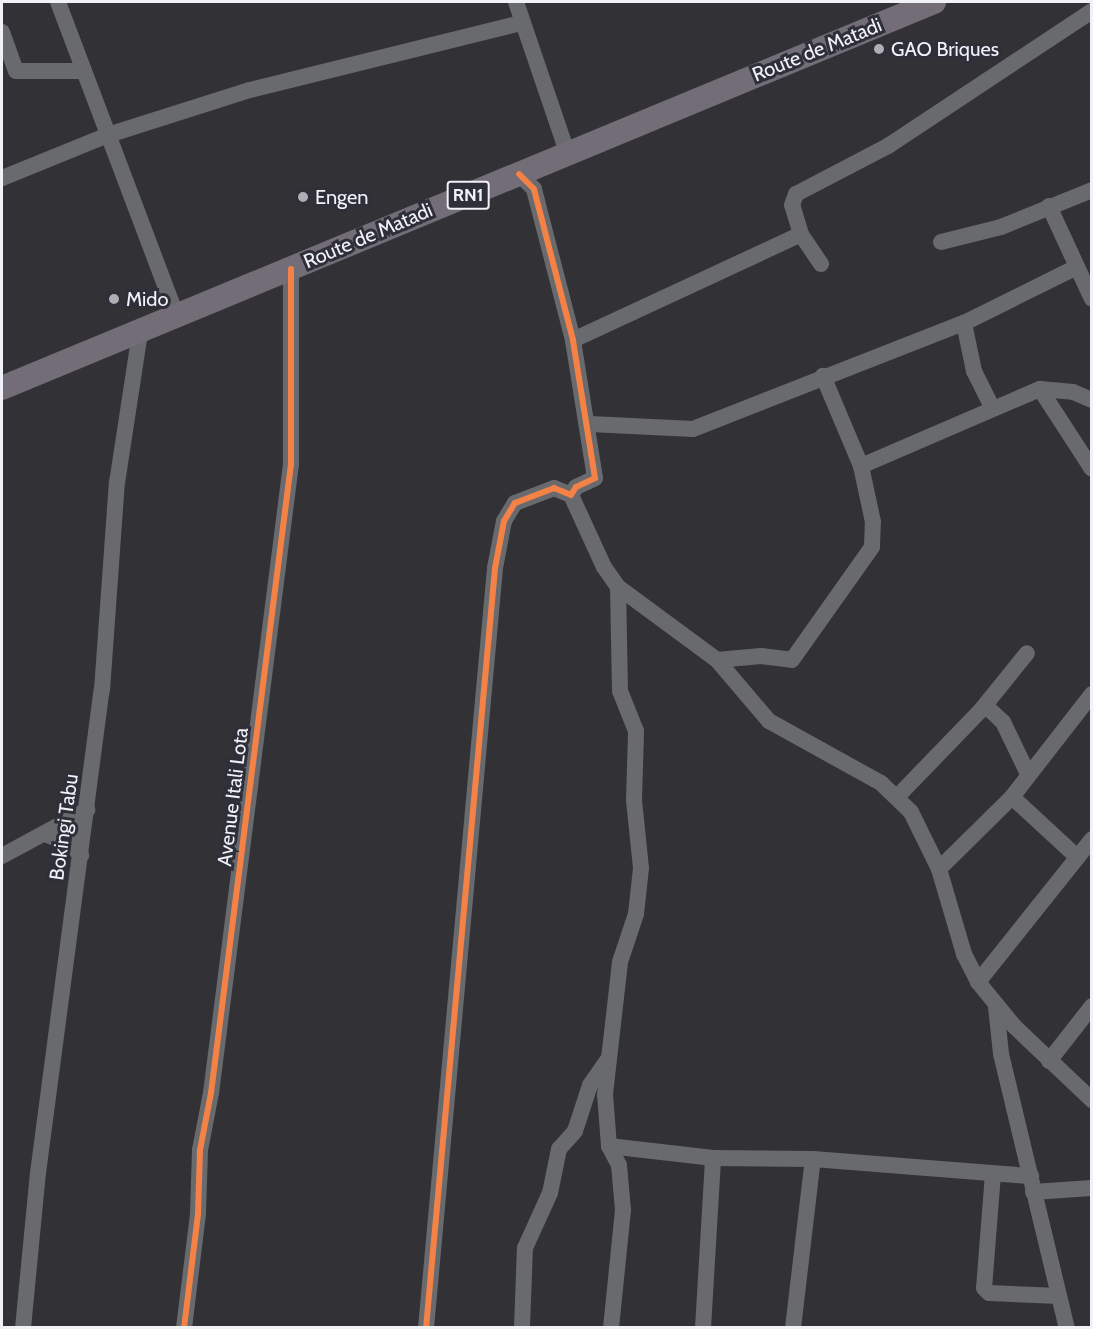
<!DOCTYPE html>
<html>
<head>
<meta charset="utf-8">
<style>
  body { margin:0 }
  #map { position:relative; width:1093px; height:1329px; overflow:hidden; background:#313136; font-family:Cabin,sans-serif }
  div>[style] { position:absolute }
  .minor>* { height:16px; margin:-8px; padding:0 8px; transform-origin:8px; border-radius:8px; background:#696a6e }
  .highway>* { height:24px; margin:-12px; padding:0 12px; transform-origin:12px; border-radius:12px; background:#726d77 }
  .cycleway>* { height:6px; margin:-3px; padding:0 3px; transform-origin:3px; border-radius:3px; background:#f48246 }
  .dots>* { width:16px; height:16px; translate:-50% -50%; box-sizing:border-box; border:3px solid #2e2f39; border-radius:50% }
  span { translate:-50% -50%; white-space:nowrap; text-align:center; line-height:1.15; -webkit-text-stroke:6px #2e2f39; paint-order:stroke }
  .shield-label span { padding:2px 4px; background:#2e2f39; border:2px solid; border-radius:4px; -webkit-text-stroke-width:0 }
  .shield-label { font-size:18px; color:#f1f2f8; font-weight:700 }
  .poi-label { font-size:20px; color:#f1f2f8 }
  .left { translate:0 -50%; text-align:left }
  .street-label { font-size:20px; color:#f1f2f8 }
  .frame { position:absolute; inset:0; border:3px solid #f1f2f8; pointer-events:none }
</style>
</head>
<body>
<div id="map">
  <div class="minor">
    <div style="left:58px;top:2px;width:335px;rotate:69.3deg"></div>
    <div style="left:516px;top:2px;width:158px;rotate:71.2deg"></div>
    <div style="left:2px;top:32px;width:41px;rotate:70.3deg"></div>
    <div style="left:16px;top:71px;width:68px"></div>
    <div style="left:2px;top:178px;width:114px;rotate:-22.1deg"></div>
    <div style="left:108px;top:135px;width:149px;rotate:-17.6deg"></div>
    <div style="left:250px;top:90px;width:279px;rotate:-13.9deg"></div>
    <div style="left:1049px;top:206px;width:102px;rotate:65.2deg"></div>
    <div style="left:941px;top:242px;width:62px;rotate:-14deg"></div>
    <div style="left:1001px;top:227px;width:98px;rotate:-22.1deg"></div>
    <div style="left:821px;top:264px;width:36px;rotate:-124deg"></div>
    <div style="left:801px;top:234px;width:30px;rotate:-107deg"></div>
    <div style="left:792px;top:205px;width:12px;rotate:-70deg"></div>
    <div style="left:796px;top:194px;width:104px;rotate:-27.6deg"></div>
    <div style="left:888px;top:146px;width:245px;rotate:-33.5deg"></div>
    <div style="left:573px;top:340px;width:251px;rotate:-24.9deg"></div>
    <div style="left:1040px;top:389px;width:95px;rotate:57deg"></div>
    <div style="left:992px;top:407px;width:40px;rotate:-116.6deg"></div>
    <div style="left:974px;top:371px;width:49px;rotate:-101.8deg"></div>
    <div style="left:964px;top:323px;width:126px;rotate:-26.4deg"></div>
    <div style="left:590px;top:424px;width:103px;rotate:2.8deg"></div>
    <div style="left:693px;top:429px;width:291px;rotate:-21.4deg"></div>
    <div style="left:861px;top:466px;width:195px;rotate:-23.3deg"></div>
    <div style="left:1040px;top:389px;width:33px;rotate:5deg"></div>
    <div style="left:1073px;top:392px;width:21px;rotate:23deg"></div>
    <div style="left:571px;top:495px;width:79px;rotate:65.4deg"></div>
    <div style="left:604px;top:567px;width:24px;rotate:55deg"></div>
    <div style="left:618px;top:587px;width:123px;rotate:36.4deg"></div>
    <div style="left:717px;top:660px;width:80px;rotate:49.6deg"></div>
    <div style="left:769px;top:721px;width:128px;rotate:29deg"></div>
    <div style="left:881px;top:783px;width:42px;rotate:44deg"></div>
    <div style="left:911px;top:812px;width:64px;rotate:63.8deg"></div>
    <div style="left:939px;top:869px;width:89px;rotate:73.6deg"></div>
    <div style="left:964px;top:954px;width:31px;rotate:63deg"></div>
    <div style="left:978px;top:982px;width:57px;rotate:50.7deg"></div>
    <div style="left:1014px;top:1026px;width:108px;rotate:43.5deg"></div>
    <div style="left:717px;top:660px;width:44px;rotate:-5.2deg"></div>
    <div style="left:761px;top:656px;width:31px;rotate:7deg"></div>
    <div style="left:792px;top:660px;width:138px;rotate:-54.7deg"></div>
    <div style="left:872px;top:547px;width:25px;rotate:-88deg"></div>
    <div style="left:873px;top:522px;width:57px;rotate:-102.1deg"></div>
    <div style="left:861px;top:466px;width:98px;rotate:-112.9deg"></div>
    <div style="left:981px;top:710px;width:73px;rotate:-51.1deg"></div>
    <div style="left:897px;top:797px;width:121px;rotate:-46deg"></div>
    <div style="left:981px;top:710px;width:7px;rotate:-16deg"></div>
    <div style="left:988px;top:708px;width:21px;rotate:43deg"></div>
    <div style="left:1003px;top:722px;width:58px;rotate:64.3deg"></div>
    <div style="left:1012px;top:797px;width:88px;rotate:42.7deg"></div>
    <div style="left:45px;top:834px;width:27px;rotate:22deg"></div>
    <div style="left:70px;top:844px;width:16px;rotate:45deg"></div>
    <div style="left:2px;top:856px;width:97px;rotate:-28.4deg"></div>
    <div style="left:939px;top:869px;width:103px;rotate:-44.6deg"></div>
    <div style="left:1012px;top:797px;width:130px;rotate:-52.2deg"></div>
    <div style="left:978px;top:982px;width:183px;rotate:-51.4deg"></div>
    <div style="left:996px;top:1007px;width:47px;rotate:83.9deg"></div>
    <div style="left:1001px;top:1054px;width:282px;rotate:76.5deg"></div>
    <div style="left:1049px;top:1061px;width:70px;rotate:-52deg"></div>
    <div style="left:609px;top:1146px;width:105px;rotate:6.6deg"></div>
    <div style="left:713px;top:1158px;width:100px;rotate:0.6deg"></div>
    <div style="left:813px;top:1159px;width:219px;rotate:4.5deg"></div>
    <div style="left:993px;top:1174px;width:114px;rotate:94.5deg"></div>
    <div style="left:984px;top:1288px;width:7px;rotate:45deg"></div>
    <div style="left:989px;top:1293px;width:70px;rotate:2.5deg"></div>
    <div style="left:1033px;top:1192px;width:59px;rotate:-3.9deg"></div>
    <div style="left:23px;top:1328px;width:156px;rotate:-84.5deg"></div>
    <div style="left:38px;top:1173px;width:487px;rotate:-82.5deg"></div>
    <div style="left:102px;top:690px;width:208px;rotate:-85.9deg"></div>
    <div style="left:117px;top:483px;width:153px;rotate:-81.3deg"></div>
    <div style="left:184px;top:1328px;width:115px;rotate:-83deg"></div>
    <div style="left:198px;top:1214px;width:64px;rotate:-88.2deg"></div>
    <div style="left:200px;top:1150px;width:58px;rotate:-79.1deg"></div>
    <div style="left:211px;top:1093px;width:634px;rotate:-82.75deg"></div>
    <div style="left:291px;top:464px;width:195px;rotate:-90deg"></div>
    <div style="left:426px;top:1328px;width:763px;rotate:-84.81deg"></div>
    <div style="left:495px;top:568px;width:48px;rotate:-79.2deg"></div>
    <div style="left:504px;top:521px;width:21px;rotate:-59deg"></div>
    <div style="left:515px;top:503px;width:42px;rotate:-21deg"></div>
    <div style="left:554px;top:488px;width:18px;rotate:22deg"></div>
    <div style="left:571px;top:495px;width:9px;rotate:-58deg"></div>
    <div style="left:576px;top:487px;width:21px;rotate:-25deg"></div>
    <div style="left:595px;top:478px;width:140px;rotate:-99.1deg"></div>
    <div style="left:573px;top:340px;width:156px;rotate:-104.5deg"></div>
    <div style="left:534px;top:189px;width:21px;rotate:-135deg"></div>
    <div style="left:522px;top:1328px;width:80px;rotate:-87.9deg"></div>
    <div style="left:525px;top:1248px;width:60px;rotate:-65.6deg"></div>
    <div style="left:550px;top:1193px;width:45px;rotate:-78.4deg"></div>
    <div style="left:559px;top:1149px;width:24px;rotate:-48deg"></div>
    <div style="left:575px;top:1131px;width:48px;rotate:-71.9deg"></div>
    <div style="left:590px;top:1085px;width:32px;rotate:-55deg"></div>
    <div style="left:611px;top:1328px;width:119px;rotate:-84.2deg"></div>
    <div style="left:623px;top:1210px;width:45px;rotate:-95.1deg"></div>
    <div style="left:619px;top:1165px;width:21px;rotate:-118deg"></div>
    <div style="left:609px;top:1146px;width:52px;rotate:-94.4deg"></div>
    <div style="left:605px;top:1094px;width:133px;rotate:-83.5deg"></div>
    <div style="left:620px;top:962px;width:51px;rotate:-71.6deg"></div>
    <div style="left:636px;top:914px;width:46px;rotate:-83.8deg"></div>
    <div style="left:641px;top:868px;width:68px;rotate:-95.9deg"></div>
    <div style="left:634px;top:800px;width:69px;rotate:-88.3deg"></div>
    <div style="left:636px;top:731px;width:43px;rotate:-111.8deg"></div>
    <div style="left:620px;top:691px;width:104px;rotate:-91.1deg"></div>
    <div style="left:703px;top:1328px;width:170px;rotate:-86.6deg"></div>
    <div style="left:793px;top:1328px;width:170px;rotate:-83.3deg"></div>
  </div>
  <div class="highway">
    <div style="left:2px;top:388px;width:1009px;rotate:-22.5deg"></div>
  </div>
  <div class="cycleway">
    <div style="left:184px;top:1328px;width:115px;rotate:-83deg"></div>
    <div style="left:198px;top:1214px;width:64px;rotate:-88.2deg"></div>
    <div style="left:200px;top:1150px;width:58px;rotate:-79.1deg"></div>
    <div style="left:211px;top:1093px;width:634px;rotate:-82.75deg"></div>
    <div style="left:291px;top:464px;width:195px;rotate:-90deg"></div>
    <div style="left:426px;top:1328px;width:763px;rotate:-84.81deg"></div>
    <div style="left:495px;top:568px;width:48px;rotate:-79.2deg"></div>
    <div style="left:504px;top:521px;width:21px;rotate:-59deg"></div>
    <div style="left:515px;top:503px;width:42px;rotate:-21deg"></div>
    <div style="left:554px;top:488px;width:18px;rotate:22deg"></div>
    <div style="left:571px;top:495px;width:9px;rotate:-58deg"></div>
    <div style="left:576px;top:487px;width:21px;rotate:-25deg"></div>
    <div style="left:595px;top:478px;width:140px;rotate:-99.1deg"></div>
    <div style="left:573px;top:340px;width:156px;rotate:-104.5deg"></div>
    <div style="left:534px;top:189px;width:21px;rotate:-135deg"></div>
  </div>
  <div class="dots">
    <div style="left:879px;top:49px;background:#aeaeb4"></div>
    <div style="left:303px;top:197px;background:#aeaeb4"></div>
    <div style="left:114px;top:299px;background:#aeaeb4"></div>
  </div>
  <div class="shield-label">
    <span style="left:468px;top:195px">RN1</span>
  </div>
  <div class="poi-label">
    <span class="left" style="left:891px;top:49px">GAO Briques</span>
    <span class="left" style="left:315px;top:197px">Engen</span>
    <span class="left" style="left:126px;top:299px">Mido</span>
  </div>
  <div class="street-label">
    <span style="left:817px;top:50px;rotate:-22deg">Route de Matadi</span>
    <span style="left:368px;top:236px;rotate:-23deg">Route de Matadi</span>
    <span style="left:233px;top:797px;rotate:-83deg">Avenue Itali Lota</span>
    <span style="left:64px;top:827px;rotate:-82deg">Bokingi Tabu</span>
  </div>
  <div class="frame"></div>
</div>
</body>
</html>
